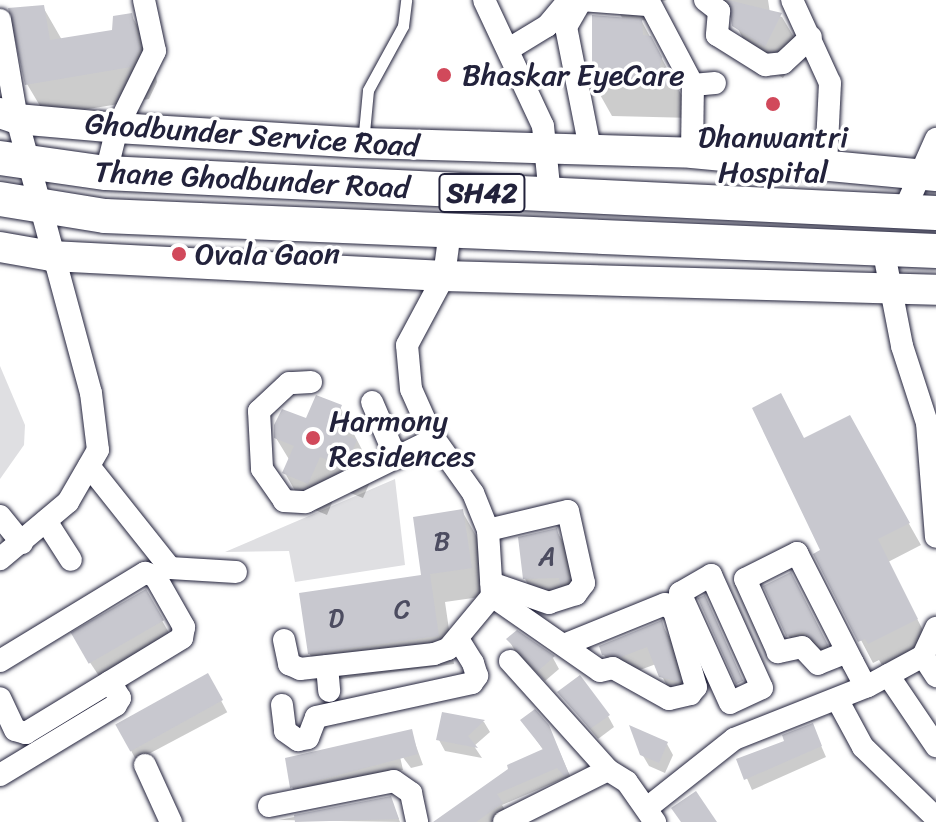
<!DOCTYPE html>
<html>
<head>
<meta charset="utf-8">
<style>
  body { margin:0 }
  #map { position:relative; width:936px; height:822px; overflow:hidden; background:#fff; font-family:Sriracha,sans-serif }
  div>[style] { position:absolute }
  .green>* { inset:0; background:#dfdfe2 }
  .shadow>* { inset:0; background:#0003; transform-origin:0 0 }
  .building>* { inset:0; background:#c8c8cf; transform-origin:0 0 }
  .roads { filter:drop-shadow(0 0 2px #22223b) drop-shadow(0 0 2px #22223b) }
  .lane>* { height:11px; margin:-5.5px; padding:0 5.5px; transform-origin:5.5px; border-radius:5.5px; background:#fff }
  .street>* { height:22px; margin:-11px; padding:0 11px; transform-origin:11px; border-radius:11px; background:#fff }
  .secondary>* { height:30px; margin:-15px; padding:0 15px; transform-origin:15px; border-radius:15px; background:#fff }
  .primary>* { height:34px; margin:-17px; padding:0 17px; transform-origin:17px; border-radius:17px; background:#fff }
  .dots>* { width:22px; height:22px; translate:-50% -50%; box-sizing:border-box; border:4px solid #fff; border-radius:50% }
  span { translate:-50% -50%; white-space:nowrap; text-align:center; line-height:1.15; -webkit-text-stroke:7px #fff; paint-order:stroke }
  .number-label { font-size:26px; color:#4c4c60 }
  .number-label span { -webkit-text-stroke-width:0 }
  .shield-label span { padding:2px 6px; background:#fff; border:2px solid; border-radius:6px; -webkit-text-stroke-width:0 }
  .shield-label { font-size:28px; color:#22223b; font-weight:700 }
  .poi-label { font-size:30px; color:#22223b }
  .left { translate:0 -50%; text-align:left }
  .street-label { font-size:30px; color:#22223b }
</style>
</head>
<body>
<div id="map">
  <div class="green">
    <div style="clip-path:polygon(0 366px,25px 425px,24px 445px,0 479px)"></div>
    <div style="clip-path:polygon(395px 479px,405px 565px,295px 582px,289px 551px,225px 552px)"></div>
  </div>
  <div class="shadow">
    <div style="clip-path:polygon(611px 0,667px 0,652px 5px,653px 21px,641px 20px,694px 118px,612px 116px,594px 84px,623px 19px)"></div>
    <div style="clip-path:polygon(714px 0,768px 0,770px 13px,782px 17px,801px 49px,783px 78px,753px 58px,734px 21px)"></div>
    <div style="clip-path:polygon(43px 7px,62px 40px,114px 31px,131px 15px,150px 47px,157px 82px,149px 99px,46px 116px,27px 84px)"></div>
    <div style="clip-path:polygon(340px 407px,374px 473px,363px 498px,338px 488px,327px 515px,303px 505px,285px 473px,290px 461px,276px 438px)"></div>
    <div style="clip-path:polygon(849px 418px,921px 545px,888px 562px,929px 642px,882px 665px,879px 660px,873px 663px,816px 554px,823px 551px,804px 440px)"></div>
    <div style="clip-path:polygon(462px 511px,478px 539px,487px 596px,445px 602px,454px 664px,326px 681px,309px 653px,423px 577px)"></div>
    <div style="clip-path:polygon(556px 530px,566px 547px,577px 597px,535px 596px,525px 579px)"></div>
    <div style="clip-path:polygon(145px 591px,172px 638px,103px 682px,83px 652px)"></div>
    <div style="clip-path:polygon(800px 591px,836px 662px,798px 652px,788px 635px)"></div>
    <div style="clip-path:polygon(661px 623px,671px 640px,688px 698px,671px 694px,656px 664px,632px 673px,614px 672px,604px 655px)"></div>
    <div style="clip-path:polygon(517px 633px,553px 658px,559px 669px,545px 681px,515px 651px,509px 640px)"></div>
    <div style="left:208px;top:676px;width:41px;height:103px;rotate:62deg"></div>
    <div style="clip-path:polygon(560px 693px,608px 716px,614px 727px,598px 739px)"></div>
    <div style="clip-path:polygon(444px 714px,484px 722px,490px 732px,474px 746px,482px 758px,445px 751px,439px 740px)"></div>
    <div style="clip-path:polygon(523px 721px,554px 739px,574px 785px,565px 778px,502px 805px,508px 815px,497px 822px,449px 822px,544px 751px)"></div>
    <div style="clip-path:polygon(812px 725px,826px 757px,752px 790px,739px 760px,786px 742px)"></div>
    <div style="clip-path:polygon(411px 732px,423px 765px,411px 768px,399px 752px,403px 770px,298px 798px,292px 787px)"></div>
    <div style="clip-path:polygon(667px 744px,673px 755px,665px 773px,649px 766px,642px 754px)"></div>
    <div style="clip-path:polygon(390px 798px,400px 822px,279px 820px)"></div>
  </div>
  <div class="building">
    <div style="clip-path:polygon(728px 0,782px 13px,765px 47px,732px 26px)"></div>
    <div style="clip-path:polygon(44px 5px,50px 40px,112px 30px,113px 16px,132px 13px,140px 49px,131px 67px,25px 85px,8px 8px)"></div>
    <div style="clip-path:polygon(592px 15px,642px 19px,643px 35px,651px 36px,662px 57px,659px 71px,671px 74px,678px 86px,592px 84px)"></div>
    <div style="clip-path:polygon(781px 393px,804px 438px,850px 415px,910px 523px,878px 539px,918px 619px,868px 644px,865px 639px,858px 642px,813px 554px,820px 550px,752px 408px)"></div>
    <div style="clip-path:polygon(316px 395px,342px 405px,332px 429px,357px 440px,345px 467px,320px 457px,308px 484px,282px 473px,294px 446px,274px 438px,274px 425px,282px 409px,306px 418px)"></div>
    <div style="clip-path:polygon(463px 509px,472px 568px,430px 574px,439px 636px,308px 654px,299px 593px,421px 575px,413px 517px)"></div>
    <div style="clip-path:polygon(557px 528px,569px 580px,560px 585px,559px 578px,523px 579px,518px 537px)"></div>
    <div style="clip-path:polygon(791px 572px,828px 645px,822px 647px,803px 632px,786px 636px,763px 586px)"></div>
    <div style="left:146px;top:589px;width:36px;height:87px;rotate:60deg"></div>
    <div style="left:705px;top:595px;width:94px;height:8px;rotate:66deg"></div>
    <div style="clip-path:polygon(662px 620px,680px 682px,659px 677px,647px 647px,621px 657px,602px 655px,599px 646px)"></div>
    <div style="clip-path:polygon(517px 630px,555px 656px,538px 671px,506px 639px)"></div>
    <div style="left:208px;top:673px;width:31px;height:106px;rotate:61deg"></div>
    <div style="clip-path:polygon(580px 675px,610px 715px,590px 729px,557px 692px)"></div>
    <div style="clip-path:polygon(535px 709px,549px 725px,569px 774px,564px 776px,557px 768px,497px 794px,503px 803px,476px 822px,433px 822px,508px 769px,507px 765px,543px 749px,520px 720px)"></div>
    <div style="clip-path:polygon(442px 712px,485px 720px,468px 736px,478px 748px,436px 740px)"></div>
    <div style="clip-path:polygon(813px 723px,822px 746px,744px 780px,736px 759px,784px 741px,782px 735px)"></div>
    <div style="clip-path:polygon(629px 725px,668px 742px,659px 763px,640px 755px)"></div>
    <div style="clip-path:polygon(412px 729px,418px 754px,290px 788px,285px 758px)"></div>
    <div style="clip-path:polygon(696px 791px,717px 822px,681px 822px,671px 808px)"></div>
    <div style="clip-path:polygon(391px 796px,399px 819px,295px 822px,294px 815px)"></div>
  </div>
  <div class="roads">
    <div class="lane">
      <div style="left:363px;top:143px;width:53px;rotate:-84.6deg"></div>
      <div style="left:368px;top:90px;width:73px;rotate:-61.3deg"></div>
      <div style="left:403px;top:26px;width:26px;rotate:-83deg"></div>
    </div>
    <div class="street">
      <div style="left:484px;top:0;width:139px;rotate:64.9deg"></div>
      <div style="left:543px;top:126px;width:70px;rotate:84.3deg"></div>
      <div style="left:581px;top:0;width:66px;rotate:4.3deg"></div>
      <div style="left:648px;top:0;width:96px;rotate:62.1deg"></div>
      <div style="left:693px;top:85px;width:22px;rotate:-5deg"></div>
      <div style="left:705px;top:0;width:18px;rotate:38deg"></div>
      <div style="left:719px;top:11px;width:24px;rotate:95deg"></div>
      <div style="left:717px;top:35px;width:57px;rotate:32deg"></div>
      <div style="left:765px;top:65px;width:18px;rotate:-6deg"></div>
      <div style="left:783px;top:63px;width:38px;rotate:-43deg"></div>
      <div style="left:792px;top:0;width:91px;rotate:65.4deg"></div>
      <div style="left:830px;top:83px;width:82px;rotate:92.8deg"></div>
      <div style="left:581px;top:1px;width:30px;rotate:120deg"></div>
      <div style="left:566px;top:27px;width:128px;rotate:78.8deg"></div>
      <div style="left:0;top:20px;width:100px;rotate:80.3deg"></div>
      <div style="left:17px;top:119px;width:284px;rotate:74.9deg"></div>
      <div style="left:91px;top:393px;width:57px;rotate:83deg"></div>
      <div style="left:98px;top:450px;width:60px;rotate:120deg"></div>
      <div style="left:68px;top:502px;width:89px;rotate:140deg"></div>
      <div style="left:509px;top:49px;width:44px;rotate:-31.2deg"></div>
      <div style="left:547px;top:26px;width:34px;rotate:-50deg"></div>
      <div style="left:692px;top:153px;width:68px;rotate:-89.2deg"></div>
      <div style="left:106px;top:173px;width:46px;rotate:-76.3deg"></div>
      <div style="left:117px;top:128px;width:86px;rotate:-63.7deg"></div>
      <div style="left:155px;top:51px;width:52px;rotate:-102.2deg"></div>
      <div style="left:904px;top:211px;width:79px;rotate:-66deg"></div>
      <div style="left:883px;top:248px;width:100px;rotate:79deg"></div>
      <div style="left:902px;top:346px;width:81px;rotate:72deg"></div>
      <div style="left:927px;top:423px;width:114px;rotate:85.5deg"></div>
      <div style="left:311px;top:382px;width:22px;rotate:177deg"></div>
      <div style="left:289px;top:383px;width:41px;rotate:137deg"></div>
      <div style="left:259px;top:411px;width:58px;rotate:87deg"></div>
      <div style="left:262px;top:469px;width:39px;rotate:55deg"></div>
      <div style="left:284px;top:501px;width:22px;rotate:3deg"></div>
      <div style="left:306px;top:502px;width:143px;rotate:-26.2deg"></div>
      <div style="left:372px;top:402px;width:61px;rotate:66.8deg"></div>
      <div style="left:89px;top:466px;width:130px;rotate:51.5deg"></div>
      <div style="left:170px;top:568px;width:66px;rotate:3.5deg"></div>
      <div style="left:0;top:516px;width:35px;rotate:51deg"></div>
      <div style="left:46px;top:521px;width:46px;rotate:57.3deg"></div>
      <div style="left:488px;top:530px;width:82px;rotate:-13.4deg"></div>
      <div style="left:568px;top:511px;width:74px;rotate:77.5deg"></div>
      <div style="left:584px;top:583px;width:14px;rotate:126deg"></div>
      <div style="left:576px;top:594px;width:28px;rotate:162deg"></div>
      <div style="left:549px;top:603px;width:61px;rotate:-161deg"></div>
      <div style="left:711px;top:575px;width:124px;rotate:65.7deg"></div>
      <div style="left:762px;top:688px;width:35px;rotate:155deg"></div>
      <div style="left:730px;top:703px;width:121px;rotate:-114.4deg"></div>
      <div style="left:680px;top:593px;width:36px;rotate:-30deg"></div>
      <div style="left:492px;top:596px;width:131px;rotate:34.8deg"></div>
      <div style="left:600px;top:671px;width:13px;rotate:-13deg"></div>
      <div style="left:613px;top:668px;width:64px;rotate:29deg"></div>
      <div style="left:669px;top:699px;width:22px;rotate:-13deg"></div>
      <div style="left:690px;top:694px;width:9px;rotate:-49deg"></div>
      <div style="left:696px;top:687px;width:79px;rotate:-106.1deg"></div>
      <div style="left:674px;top:611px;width:11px;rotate:-142deg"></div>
      <div style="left:665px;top:604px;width:109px;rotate:157.9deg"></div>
      <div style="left:284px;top:640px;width:25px;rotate:78deg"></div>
      <div style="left:289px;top:664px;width:12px;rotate:24deg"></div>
      <div style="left:300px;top:669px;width:135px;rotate:-6.4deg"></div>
      <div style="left:434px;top:654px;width:15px;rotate:-20deg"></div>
      <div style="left:448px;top:649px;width:69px;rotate:-50.3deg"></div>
      <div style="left:492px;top:596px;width:66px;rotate:-93.5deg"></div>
      <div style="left:488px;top:530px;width:40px;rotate:-112deg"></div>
      <div style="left:473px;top:493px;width:72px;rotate:-125.4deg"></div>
      <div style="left:431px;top:434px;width:49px;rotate:-114deg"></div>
      <div style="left:411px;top:389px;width:44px;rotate:-95.2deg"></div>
      <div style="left:407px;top:345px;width:78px;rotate:-61.8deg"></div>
      <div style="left:444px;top:276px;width:45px;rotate:-82.4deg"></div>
      <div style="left:847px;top:652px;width:31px;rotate:158deg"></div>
      <div style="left:818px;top:664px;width:23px;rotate:-133deg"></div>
      <div style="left:802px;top:647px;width:25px;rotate:168deg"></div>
      <div style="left:778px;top:652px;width:80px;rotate:-114.3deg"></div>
      <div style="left:745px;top:579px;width:58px;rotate:-26.6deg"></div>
      <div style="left:797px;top:553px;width:2px;rotate:63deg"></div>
      <div style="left:798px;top:555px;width:121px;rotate:63deg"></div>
      <div style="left:853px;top:663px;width:27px;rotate:62deg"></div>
      <div style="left:923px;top:656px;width:24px;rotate:57deg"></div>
      <div style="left:0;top:661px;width:170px;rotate:-31.3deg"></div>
      <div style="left:145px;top:573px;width:10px;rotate:17deg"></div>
      <div style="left:155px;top:576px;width:59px;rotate:60.4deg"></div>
      <div style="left:184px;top:627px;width:11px;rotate:100deg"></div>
      <div style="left:182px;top:638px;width:183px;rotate:148.7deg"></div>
      <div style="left:26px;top:733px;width:11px;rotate:-165deg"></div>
      <div style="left:15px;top:730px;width:35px;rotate:-115deg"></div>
      <div style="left:510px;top:661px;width:147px;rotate:48deg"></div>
      <div style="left:608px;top:770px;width:22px;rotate:32deg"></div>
      <div style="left:627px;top:782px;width:49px;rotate:55deg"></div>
      <div style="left:327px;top:666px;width:25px;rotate:85deg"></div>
      <div style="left:888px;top:675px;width:86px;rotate:55.9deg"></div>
      <div style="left:837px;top:699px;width:55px;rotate:61.6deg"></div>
      <div style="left:863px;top:747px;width:102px;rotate:44.2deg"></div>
      <div style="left:282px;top:705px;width:26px;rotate:83deg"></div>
      <div style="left:285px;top:731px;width:16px;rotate:35deg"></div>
      <div style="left:298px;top:740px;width:10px;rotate:-11deg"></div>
      <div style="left:308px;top:738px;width:22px;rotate:-69deg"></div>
      <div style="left:316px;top:717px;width:160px;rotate:-12.3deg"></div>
      <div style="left:472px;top:683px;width:9px;rotate:-54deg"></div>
      <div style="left:477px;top:676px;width:14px;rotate:-107deg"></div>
      <div style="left:473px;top:663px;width:28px;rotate:-122deg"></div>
      <div style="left:145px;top:765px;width:63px;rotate:65.5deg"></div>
      <div style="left:0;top:775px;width:135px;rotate:-31.1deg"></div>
      <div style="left:116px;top:705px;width:8px;rotate:-60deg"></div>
      <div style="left:120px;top:698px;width:19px;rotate:-122deg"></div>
      <div style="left:269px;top:806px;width:127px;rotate:-11.3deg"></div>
      <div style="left:394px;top:781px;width:21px;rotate:35deg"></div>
      <div style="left:411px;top:793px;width:30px;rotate:78deg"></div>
      <div style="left:647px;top:808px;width:111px;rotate:-38.4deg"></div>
      <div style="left:734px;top:739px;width:144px;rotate:-21.6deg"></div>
      <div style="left:868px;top:686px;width:63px;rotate:-28.6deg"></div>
      <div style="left:923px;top:656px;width:31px;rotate:-65deg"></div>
      <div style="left:504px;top:822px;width:116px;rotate:-26.6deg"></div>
    </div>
    <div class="secondary">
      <div style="left:0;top:113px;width:18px;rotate:19deg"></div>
      <div style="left:17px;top:119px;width:100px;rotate:5.1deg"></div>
      <div style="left:117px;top:128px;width:246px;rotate:3.5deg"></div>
      <div style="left:363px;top:143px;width:329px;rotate:1.7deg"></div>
      <div style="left:692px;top:153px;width:245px;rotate:5.4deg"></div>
      <div style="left:0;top:247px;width:52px;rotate:10deg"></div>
      <div style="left:51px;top:256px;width:394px;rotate:2.9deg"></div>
      <div style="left:444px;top:276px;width:492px;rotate:1.6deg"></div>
    </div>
    <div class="primary">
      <div style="left:0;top:158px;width:107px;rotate:8.1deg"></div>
      <div style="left:106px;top:173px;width:831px;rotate:2.76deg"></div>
      <div style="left:0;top:199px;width:106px;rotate:9.2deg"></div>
      <div style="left:105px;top:216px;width:832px;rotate:2.41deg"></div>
    </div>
  </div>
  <div class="dots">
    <div style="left:444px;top:75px;background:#d1495b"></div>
    <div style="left:773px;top:104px;background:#d1495b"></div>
    <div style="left:179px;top:254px;background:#d1495b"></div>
    <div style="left:313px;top:438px;background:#d1495b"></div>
  </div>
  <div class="number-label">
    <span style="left:442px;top:542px">B</span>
    <span style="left:547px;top:557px">A</span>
    <span style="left:402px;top:610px">C</span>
    <span style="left:336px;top:619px">D</span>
  </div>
  <div class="shield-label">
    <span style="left:482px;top:193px">SH42</span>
  </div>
  <div class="poi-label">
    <span class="left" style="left:462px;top:75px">Bhaskar EyeCare</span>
    <span style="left:773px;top:154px">Dhanwantri<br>Hospital</span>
    <span class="left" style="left:195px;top:254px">Ovala Gaon</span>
    <span class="left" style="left:329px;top:438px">Harmony<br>Residences</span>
  </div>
  <div class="street-label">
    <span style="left:252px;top:135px;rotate:4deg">Ghodbunder Service Road</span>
    <span style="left:252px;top:180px;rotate:3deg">Thane Ghodbunder Road</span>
  </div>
</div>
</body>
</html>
